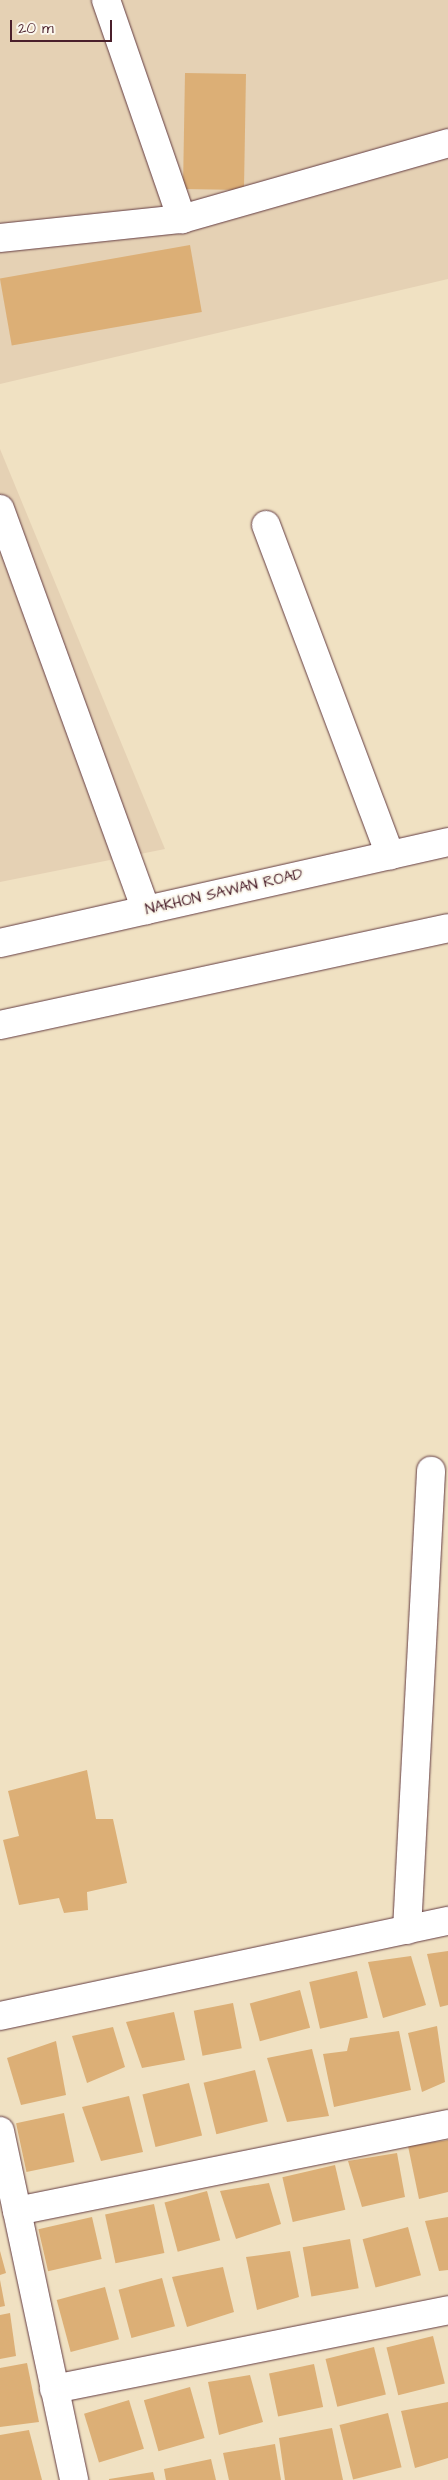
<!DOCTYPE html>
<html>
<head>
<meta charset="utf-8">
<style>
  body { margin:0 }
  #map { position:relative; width:448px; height:2480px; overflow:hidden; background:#f0e1c2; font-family:"Architects Daughter",sans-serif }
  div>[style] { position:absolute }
  .built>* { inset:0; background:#e5d1b4 }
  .building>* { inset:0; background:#dcaf76; transform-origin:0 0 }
  .roads { filter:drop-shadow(0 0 1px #633c42) drop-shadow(0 0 1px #633c42) }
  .minor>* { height:28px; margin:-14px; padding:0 14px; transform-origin:14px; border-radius:14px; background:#fff }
  .major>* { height:28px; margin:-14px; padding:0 14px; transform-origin:14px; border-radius:14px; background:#fff }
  span { translate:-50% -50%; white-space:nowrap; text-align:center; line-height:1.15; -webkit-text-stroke:4px #fbf7ec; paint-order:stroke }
  .street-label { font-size:15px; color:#4a1f2b }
  .scale { position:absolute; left:10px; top:20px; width:102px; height:22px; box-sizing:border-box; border:2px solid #4a1f2b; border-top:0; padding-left:6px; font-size:15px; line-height:18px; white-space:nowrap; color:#4a1f2b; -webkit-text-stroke:4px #fbf7ec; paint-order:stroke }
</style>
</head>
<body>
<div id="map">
  <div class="built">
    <div style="clip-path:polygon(0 0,448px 0,448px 279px,0 384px)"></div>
    <div style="clip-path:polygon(0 449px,165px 849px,0 882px)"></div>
  </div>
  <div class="building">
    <div style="left:185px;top:73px;width:61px;height:116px;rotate:1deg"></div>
    <div style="left:190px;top:245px;width:68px;height:193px;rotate:80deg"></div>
    <div style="clip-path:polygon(87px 1770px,96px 1819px,113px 1819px,127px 1883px,87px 1892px,88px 1910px,64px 1913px,59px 1898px,19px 1905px,3px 1840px,19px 1836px,8px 1791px)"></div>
    <div style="clip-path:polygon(448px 1951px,448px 2005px,440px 2007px,427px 1954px)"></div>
    <div style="clip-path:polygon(411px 1956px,426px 2005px,383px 2018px,368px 1962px)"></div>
    <div style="left:357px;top:1971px;width:48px;height:49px;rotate:77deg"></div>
    <div style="left:300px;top:1990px;width:39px;height:52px;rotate:75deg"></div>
    <div style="left:233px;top:2003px;width:46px;height:40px;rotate:79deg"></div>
    <div style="clip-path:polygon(174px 2012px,185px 2060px,142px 2068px,126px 2022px)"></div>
    <div style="clip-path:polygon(437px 2026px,445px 2082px,422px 2092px,408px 2033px)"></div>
    <div style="clip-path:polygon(113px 2027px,125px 2067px,87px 2083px,72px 2036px)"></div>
    <div style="clip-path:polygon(399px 2031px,411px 2090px,334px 2107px,323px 2054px,347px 2051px,350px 2038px)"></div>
    <div style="clip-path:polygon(56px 2041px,66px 2095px,21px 2105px,7px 2058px)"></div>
    <div style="clip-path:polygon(312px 2049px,329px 2116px,287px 2122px,267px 2058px)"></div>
    <div style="left:255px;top:2070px;width:53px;height:53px;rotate:76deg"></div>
    <div style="left:189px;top:2083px;width:54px;height:48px;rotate:76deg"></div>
    <div style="clip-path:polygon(129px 2096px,143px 2152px,101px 2161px,82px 2107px)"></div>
    <div style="left:64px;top:2113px;width:50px;height:49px;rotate:78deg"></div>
    <div style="clip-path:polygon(448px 2140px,448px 2192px,419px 2199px,408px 2146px)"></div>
    <div style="clip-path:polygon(397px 2153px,405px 2197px,362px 2207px,348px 2161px)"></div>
    <div style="left:335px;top:2165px;width:46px;height:54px;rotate:77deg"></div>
    <div style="clip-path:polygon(269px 2183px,281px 2224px,236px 2239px,220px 2191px)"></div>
    <div style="left:207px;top:2191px;width:51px;height:44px;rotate:75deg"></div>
    <div style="left:154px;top:2204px;width:50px;height:50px;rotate:78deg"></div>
    <div style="left:92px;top:2217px;width:43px;height:55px;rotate:77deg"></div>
    <div style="clip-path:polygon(448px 2217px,448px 2270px,439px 2271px,425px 2221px)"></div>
    <div style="left:408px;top:2227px;width:50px;height:47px;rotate:75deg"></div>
    <div style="left:350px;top:2239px;width:50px;height:48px;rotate:80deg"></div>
    <div style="clip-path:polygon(0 2251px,6px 2273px,0 2275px)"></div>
    <div style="clip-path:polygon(290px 2251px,299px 2297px,257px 2310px,246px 2257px)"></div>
    <div style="clip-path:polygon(223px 2267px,234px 2312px,187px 2327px,172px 2277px)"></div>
    <div style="left:162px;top:2278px;width:50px;height:45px;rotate:75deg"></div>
    <div style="clip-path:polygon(0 2280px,5px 2306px,0 2307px)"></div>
    <div style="left:105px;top:2287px;width:54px;height:50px;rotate:75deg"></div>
    <div style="clip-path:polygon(10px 2313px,16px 2356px,0 2359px,0 2315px)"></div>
    <div style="left:433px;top:2336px;width:49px;height:48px;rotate:76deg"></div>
    <div style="left:374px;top:2347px;width:49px;height:50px;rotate:76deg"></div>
    <div style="clip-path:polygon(27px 2363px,39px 2422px,0 2427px,0 2368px)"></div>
    <div style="left:314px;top:2364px;width:44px;height:46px;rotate:78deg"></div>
    <div style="clip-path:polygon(250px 2375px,263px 2422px,219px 2435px,208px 2382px)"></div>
    <div style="left:190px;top:2387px;width:53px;height:48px;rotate:74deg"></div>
    <div style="left:129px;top:2400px;width:51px;height:47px;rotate:73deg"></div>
    <div style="clip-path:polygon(448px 2402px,448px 2458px,415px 2468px,401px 2411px)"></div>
    <div style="left:388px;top:2413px;width:56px;height:50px;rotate:76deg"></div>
    <div style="clip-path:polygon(332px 2428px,343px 2480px,285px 2480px,279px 2438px)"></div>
    <div style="clip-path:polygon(29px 2430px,42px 2480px,0 2480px,0 2435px)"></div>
    <div style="clip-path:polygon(275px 2444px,281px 2480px,229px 2480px,223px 2453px)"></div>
    <div style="clip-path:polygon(211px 2459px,216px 2480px,166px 2480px,164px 2469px)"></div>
    <div style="clip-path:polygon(153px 2472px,155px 2480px,109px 2480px,109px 2479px)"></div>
  </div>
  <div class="roads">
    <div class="minor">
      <div style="left:106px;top:0;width:232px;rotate:70.9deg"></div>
      <div style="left:0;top:238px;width:183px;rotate:-6deg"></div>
      <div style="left:182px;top:219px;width:277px;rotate:-15.9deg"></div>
      <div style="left:0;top:509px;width:427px;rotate:70deg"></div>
      <div style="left:266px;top:525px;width:353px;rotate:69.4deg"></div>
      <div style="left:407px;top:1930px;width:460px;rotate:-87deg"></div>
      <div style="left:0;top:2016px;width:458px;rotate:-12deg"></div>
      <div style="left:0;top:2131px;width:357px;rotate:78deg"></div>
      <div style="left:17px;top:2211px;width:440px;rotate:-11.4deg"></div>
      <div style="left:54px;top:2389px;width:402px;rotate:-11.3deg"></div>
    </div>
    <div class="major">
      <div style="left:0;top:943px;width:459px;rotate:-12.7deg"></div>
      <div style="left:0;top:1025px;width:458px;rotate:-12.2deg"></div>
    </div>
  </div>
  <div class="street-label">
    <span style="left:224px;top:892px;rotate:-13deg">NAKHON SAWAN ROAD</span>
  </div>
  <div class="scale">20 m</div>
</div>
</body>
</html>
